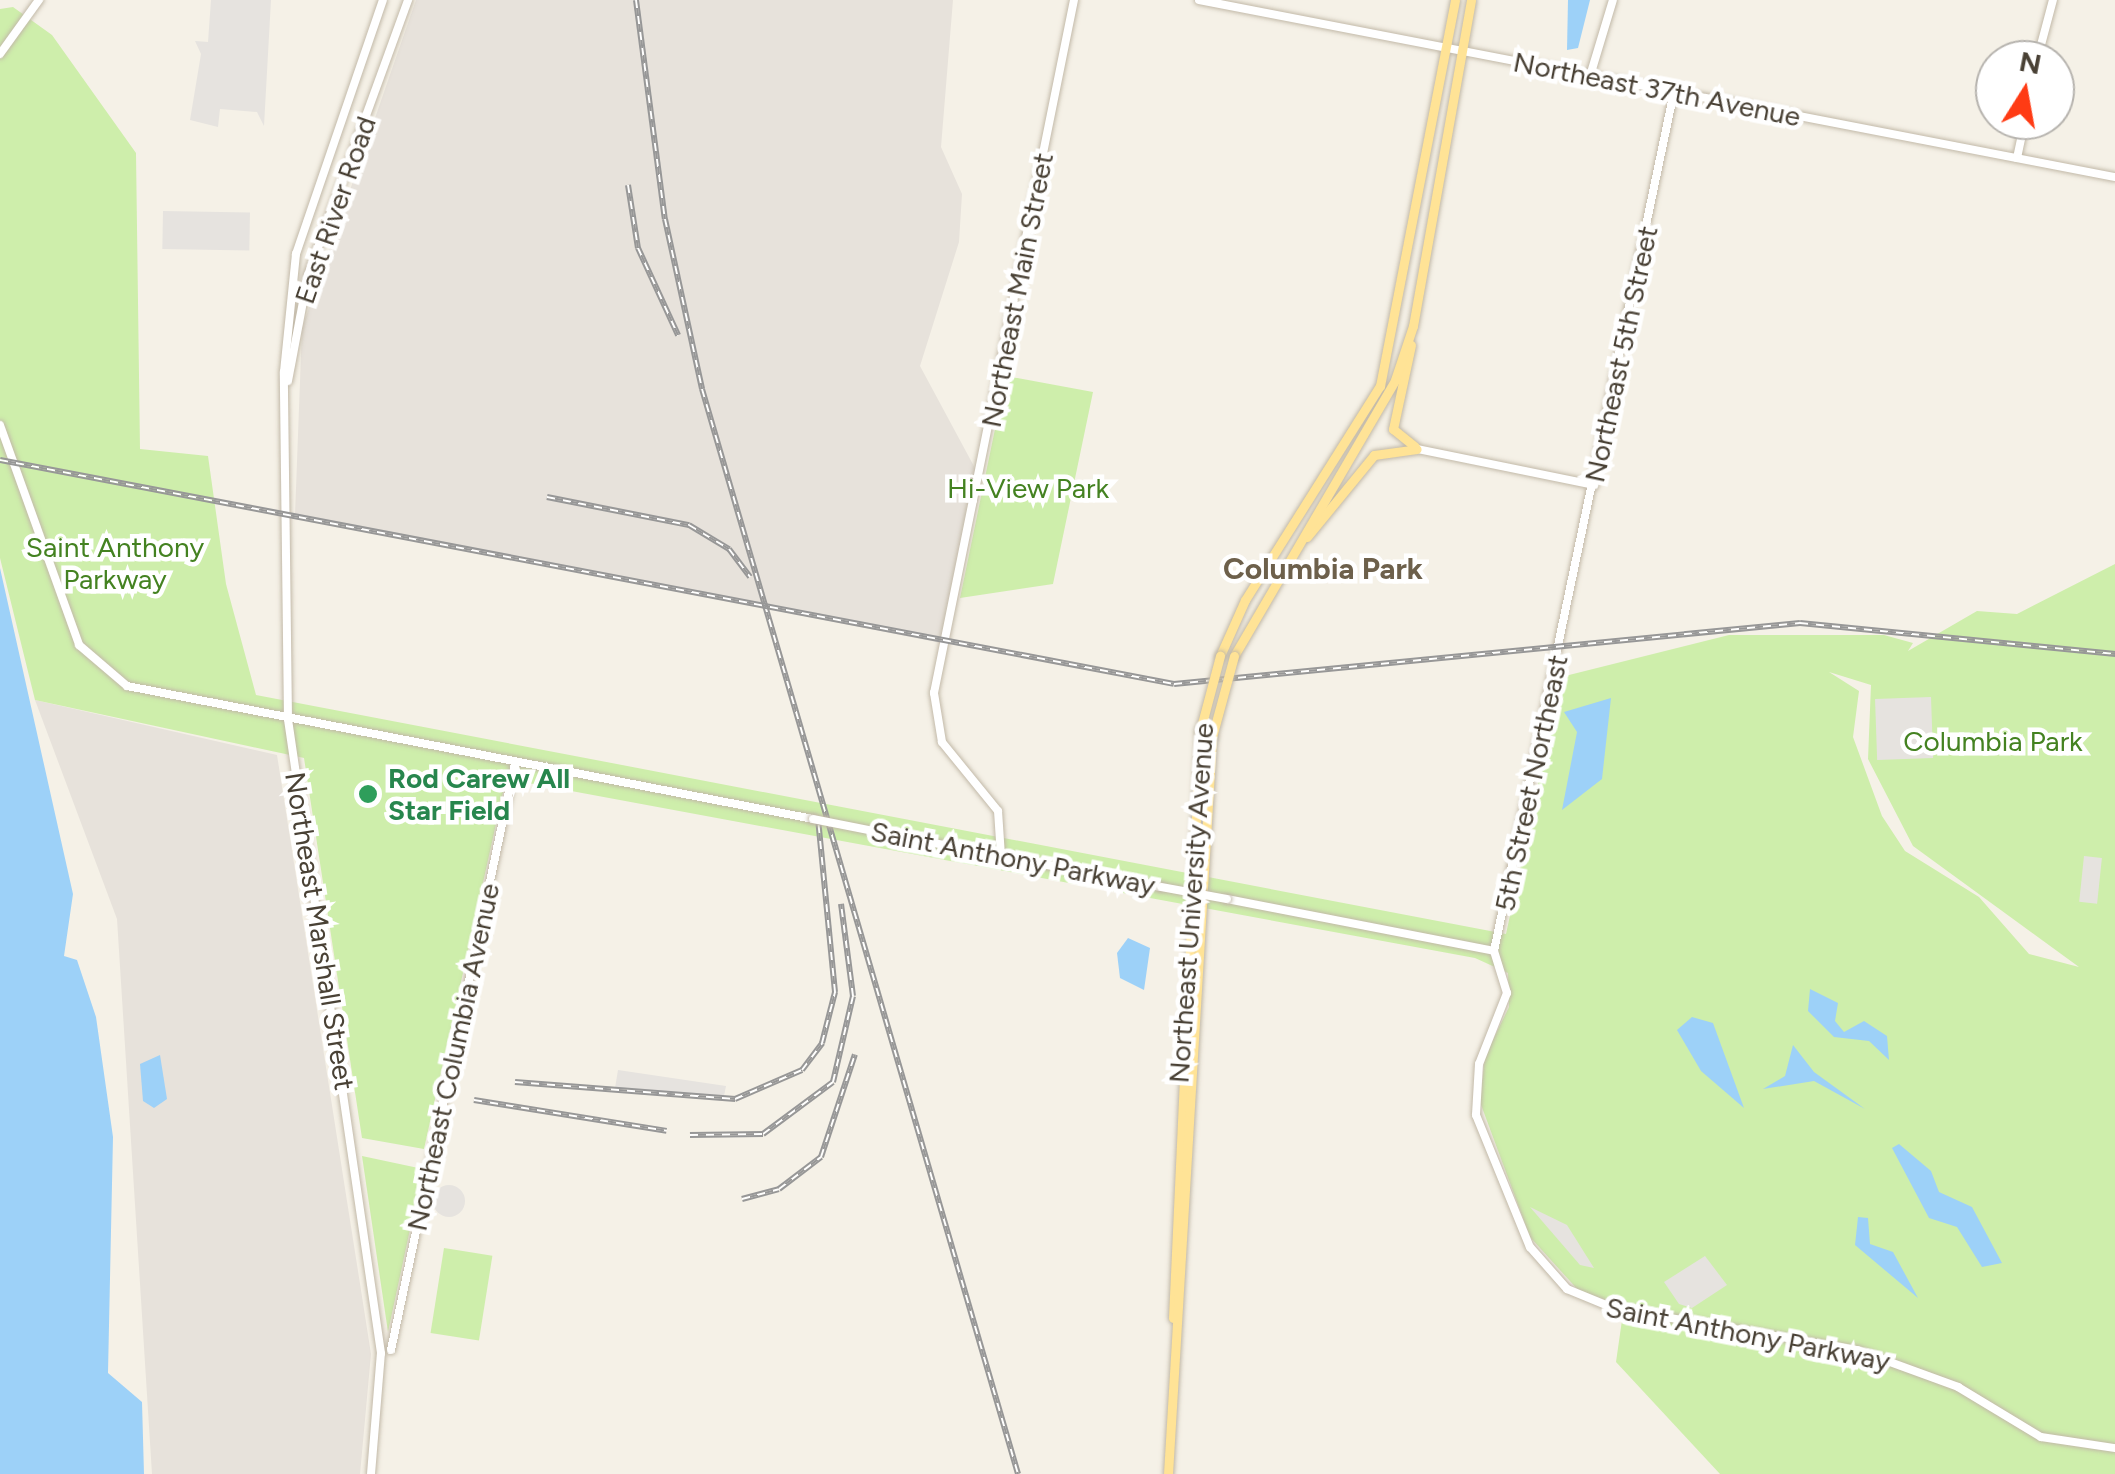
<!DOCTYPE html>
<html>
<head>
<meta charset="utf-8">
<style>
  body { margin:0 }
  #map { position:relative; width:2115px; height:1474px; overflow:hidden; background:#f5f1e7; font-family:Figtree,sans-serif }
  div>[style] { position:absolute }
  .industrial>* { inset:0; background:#e7e2db }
  .green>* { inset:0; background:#ceeeab; transform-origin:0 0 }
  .parking>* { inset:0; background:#e6e3df; transform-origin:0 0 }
  .round { border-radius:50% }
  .water>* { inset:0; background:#9dd1f8 }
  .roads { filter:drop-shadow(0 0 2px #c2b9a8) drop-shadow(0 0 2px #c2b9a8) }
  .tertiary>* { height:8px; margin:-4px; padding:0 4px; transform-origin:4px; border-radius:4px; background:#fff }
  .primary>* { height:9px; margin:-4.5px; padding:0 4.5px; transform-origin:4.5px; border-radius:4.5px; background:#ffe396 }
  .rail>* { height:6px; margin-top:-3px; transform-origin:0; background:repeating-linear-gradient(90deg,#fff 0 8px,#979797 0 16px); box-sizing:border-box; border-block:2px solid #979797 }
  .bridges { filter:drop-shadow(0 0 2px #c2b9a8) drop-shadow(0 0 2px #c2b9a8) }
  .tertiary-bridge>* { height:8px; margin:-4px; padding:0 4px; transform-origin:4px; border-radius:4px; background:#fff }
  .primary-bridge>* { height:9px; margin:-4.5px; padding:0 4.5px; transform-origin:4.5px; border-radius:4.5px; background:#ffe396 }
  .dots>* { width:28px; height:28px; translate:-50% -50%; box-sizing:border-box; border:5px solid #fff; border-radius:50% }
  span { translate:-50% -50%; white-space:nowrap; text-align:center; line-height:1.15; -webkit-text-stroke:9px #fff; paint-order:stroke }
  .street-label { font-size:28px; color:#494135 }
  .park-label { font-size:28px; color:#448221 }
  .leisure-label { font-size:28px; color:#27864d; font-weight:700 }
  .left { translate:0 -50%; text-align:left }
  .neighbourhood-label { font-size:30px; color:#6d604b; font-weight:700 }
  .north { position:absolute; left:1975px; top:40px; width:100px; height:100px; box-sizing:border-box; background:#fff; border:2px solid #b6b3ae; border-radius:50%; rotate:11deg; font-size:28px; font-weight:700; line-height:40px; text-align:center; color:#494135 }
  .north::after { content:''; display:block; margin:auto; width:35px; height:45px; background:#ff3b14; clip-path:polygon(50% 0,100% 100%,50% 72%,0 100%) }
</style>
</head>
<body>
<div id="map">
  <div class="industrial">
    <div style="clip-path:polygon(416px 0,953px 0,941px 147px,962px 194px,959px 242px,920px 366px,976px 470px,941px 643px,295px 515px,302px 328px)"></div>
    <div style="clip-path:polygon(35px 700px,277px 755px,371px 1354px,360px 1474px,152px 1474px,117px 919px)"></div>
  </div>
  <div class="green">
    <div style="clip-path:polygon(evenodd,13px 7px,52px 35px,136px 153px,140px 449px,208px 456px,226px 584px,256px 695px,1506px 934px,1561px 677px,1729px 635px,1884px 635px,1913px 643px,1908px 651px,1977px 611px,2017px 614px,2115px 564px,2115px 1474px,1720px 1474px,1616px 1362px,1624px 1306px,1579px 1291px,1530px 1237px,1480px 1102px,1485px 1056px,1509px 1007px,1508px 973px,1475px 958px,506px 779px,424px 1149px,362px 1138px,304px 758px,35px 700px,0 558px,0 9px,13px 7px,1829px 672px,1871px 685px,1868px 759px,1913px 846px,2079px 967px,2029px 954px,1979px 897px,1905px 851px,1882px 816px,1853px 737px,1859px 691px,1829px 672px)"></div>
    <div style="clip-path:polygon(1006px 376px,1093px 392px,1053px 584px,960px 598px)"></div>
    <div style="clip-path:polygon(362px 1156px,423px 1169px,388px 1332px)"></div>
    <div style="left:444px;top:1248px;width:49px;height:86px;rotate:9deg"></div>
  </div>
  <div class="parking">
    <div style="clip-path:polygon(211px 0,271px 0,264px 126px,257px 112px,220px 109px,218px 127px,190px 120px,201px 54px,195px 41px,208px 42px)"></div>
    <div style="left:163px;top:211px;width:87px;height:38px;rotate:1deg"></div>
    <div style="left:1931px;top:697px;width:61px;height:56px;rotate:88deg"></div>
    <div style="left:2084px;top:856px;width:18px;height:46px;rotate:6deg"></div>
    <div style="clip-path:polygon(618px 1070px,726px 1086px,724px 1096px,615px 1088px)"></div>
    <div class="round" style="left:433px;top:1185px;width:32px;height:32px"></div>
    <div style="clip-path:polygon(1530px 1207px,1567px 1225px,1594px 1268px,1580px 1265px)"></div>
    <div style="clip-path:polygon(1705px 1256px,1727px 1285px,1692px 1308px,1679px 1304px,1664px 1282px)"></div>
  </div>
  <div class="water">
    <div style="clip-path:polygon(1568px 0,1590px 0,1578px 48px,1567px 50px)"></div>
    <div style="clip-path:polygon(0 568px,73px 894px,64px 956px,77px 960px,96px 1017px,113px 1137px,108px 1373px,142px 1402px,144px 1474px,0 1474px)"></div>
    <div style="clip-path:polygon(1611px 698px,1602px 779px,1562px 810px,1577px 732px,1564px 712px)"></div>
    <div style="clip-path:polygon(1128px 938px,1150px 948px,1144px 990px,1120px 978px,1117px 953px)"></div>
    <div style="clip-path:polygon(1810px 989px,1838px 1003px,1835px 1021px,1844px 1032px,1864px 1021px,1887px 1036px,1889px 1060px,1869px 1041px,1834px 1037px,1808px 1011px)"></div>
    <div style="clip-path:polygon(1692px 1017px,1713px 1023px,1744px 1108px,1701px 1071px,1677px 1030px)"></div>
    <div style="clip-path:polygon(1793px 1045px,1814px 1072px,1865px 1109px,1814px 1081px,1763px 1089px,1785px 1076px)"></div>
    <div style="clip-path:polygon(160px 1055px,167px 1099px,154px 1108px,143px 1101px,140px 1064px)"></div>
    <div style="clip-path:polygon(1899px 1144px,1931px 1171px,1939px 1192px,1972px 1207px,2002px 1263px,1982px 1267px,1957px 1227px,1929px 1218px,1892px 1148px)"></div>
    <div style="clip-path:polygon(1858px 1217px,1868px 1218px,1870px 1244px,1893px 1252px,1918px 1298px,1855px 1245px)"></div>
  </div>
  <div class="roads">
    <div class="tertiary">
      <div style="left:1199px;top:0;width:933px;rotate:10.94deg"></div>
      <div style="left:0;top:54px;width:67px;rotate:-54.2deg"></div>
      <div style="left:2037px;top:60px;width:62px;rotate:-75.1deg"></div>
      <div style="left:1590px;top:76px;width:79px;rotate:-73.2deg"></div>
      <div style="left:2017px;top:158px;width:39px;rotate:-78deg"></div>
      <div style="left:288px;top:381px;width:108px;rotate:-79.3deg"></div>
      <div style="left:308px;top:275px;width:293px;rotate:-70deg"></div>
      <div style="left:0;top:425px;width:234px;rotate:70.2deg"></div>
      <div style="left:79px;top:645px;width:63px;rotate:40.5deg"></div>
      <div style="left:127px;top:686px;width:699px;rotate:10.97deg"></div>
      <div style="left:1417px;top:449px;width:181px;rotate:11.5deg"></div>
      <div style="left:975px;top:851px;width:189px;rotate:11deg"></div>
      <div style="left:1001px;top:856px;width:45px;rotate:-93.8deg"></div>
      <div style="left:998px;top:811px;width:89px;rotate:-129.1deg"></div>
      <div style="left:942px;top:742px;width:50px;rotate:-99.3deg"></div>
      <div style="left:934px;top:693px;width:707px;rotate:-78.58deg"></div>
      <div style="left:1227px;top:899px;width:272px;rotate:11deg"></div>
      <div style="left:1494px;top:951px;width:44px;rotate:72.8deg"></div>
      <div style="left:1507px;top:993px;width:76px;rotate:111.5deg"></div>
      <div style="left:1479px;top:1064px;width:51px;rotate:93.4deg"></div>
      <div style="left:1476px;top:1115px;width:143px;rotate:67.8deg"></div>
      <div style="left:1530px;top:1247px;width:56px;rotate:48.6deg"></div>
      <div style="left:1567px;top:1289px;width:50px;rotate:22.4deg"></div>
      <div style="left:1613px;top:1308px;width:248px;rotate:9.8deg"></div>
      <div style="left:1857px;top:1350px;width:108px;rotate:20.1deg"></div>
      <div style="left:1958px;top:1387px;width:97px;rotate:31.1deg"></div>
      <div style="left:2041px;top:1437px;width:75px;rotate:8.5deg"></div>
      <div style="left:1494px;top:951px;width:878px;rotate:-78.17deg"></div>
      <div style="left:391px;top:1350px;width:600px;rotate:-78.07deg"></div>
      <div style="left:371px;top:1474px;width:121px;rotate:-85.3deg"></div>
      <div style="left:381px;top:1353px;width:641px;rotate:-98.35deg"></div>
      <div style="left:288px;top:719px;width:347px;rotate:-90.7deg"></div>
      <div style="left:284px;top:372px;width:119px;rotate:-84.2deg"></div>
      <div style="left:296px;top:254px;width:268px;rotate:-71.1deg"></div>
    </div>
    <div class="primary">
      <div style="left:1411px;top:345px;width:86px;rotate:102.1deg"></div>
      <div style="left:1393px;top:429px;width:28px;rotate:39deg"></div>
      <div style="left:1307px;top:537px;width:106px;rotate:-50.7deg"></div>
      <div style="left:1374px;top:455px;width:43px;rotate:-7.9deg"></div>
      <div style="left:1220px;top:656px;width:61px;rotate:-65.9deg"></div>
      <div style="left:1245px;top:600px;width:253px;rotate:-57.8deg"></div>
      <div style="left:1380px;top:386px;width:393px;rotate:-79deg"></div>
      <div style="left:1234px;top:656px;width:320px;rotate:-59.7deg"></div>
      <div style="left:1395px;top:380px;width:57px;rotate:-71.6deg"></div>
      <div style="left:1413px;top:326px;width:331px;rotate:-79.9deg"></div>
      <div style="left:1173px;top:1318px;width:588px;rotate:-87.37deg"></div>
      <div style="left:1168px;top:1474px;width:738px;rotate:-86.58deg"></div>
    </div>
  </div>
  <div class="rail">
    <div style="left:636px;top:0;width:221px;rotate:82.5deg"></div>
    <div style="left:665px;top:219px;width:174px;rotate:77.7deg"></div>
    <div style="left:702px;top:389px;width:1130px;rotate:73.76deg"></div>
    <div style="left:628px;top:185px;width:64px;rotate:81deg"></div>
    <div style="left:638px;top:248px;width:96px;rotate:65.3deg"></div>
    <div style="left:0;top:460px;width:1195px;rotate:10.8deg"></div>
    <div style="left:1174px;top:684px;width:629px;rotate:-5.57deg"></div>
    <div style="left:1800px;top:623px;width:317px;rotate:5.6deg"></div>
    <div style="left:547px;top:497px;width:145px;rotate:11.2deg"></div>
    <div style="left:689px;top:525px;width:47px;rotate:31deg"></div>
    <div style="left:729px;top:549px;width:35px;rotate:53deg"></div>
    <div style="left:515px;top:1082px;width:221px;rotate:4.4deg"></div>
    <div style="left:735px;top:1099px;width:73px;rotate:-23.4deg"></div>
    <div style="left:802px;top:1070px;width:34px;rotate:-53deg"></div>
    <div style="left:822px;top:1043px;width:53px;rotate:-75.7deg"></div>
    <div style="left:835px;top:992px;width:173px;rotate:-95.6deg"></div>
    <div style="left:474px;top:1100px;width:195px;rotate:9.1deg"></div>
    <div style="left:690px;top:1135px;width:73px;rotate:-0.8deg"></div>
    <div style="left:763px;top:1134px;width:87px;rotate:-36.6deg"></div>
    <div style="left:833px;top:1082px;width:88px;rotate:-76.9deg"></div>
    <div style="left:853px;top:996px;width:93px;rotate:-97.4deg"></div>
    <div style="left:742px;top:1199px;width:38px;rotate:-15deg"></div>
    <div style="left:779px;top:1189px;width:53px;rotate:-37.3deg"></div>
    <div style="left:821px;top:1157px;width:108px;rotate:-71.7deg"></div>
  </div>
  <div class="bridges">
    <div class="tertiary-bridge">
      <div style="left:813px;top:819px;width:165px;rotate:11.2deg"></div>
      <div style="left:1161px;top:887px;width:67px;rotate:10.3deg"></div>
    </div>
    <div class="primary-bridge">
      <div style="left:1200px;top:731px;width:78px;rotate:-75.1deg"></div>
      <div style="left:1212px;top:737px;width:84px;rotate:-74.8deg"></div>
    </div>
  </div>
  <div class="dots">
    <div style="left:368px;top:794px;background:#2e9e5b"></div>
  </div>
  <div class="street-label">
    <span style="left:1657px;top:89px;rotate:11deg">Northeast 37th Avenue</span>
    <span style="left:335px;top:210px;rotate:-71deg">East River Road</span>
    <span style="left:1017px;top:290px;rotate:-79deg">Northeast Main Street</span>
    <span style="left:1621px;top:354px;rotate:-78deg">Northeast 5th Street</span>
    <span style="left:1531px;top:783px;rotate:-78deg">5th Street Northeast</span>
    <span style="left:1013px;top:858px;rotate:11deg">Saint Anthony Parkway</span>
    <span style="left:1191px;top:903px;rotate:-86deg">Northeast University Avenue</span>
    <span style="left:320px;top:931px;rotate:81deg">Northeast Marshall Street</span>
    <span style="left:453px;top:1057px;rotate:-78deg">Northeast Columbia Avenue</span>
    <span style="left:1748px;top:1334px;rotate:11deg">Saint Anthony Parkway</span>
  </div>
  <div class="park-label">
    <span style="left:1028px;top:488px">Hi-View Park</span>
    <span style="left:115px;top:563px">Saint Anthony<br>Parkway</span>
    <span style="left:1993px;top:741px">Columbia Park</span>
  </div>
  <div class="leisure-label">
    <span class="left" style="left:388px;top:794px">Rod Carew All<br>Star Field</span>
  </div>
  <div class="neighbourhood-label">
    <span style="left:1323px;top:569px">Columbia Park</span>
  </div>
  <div class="north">N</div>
</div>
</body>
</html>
